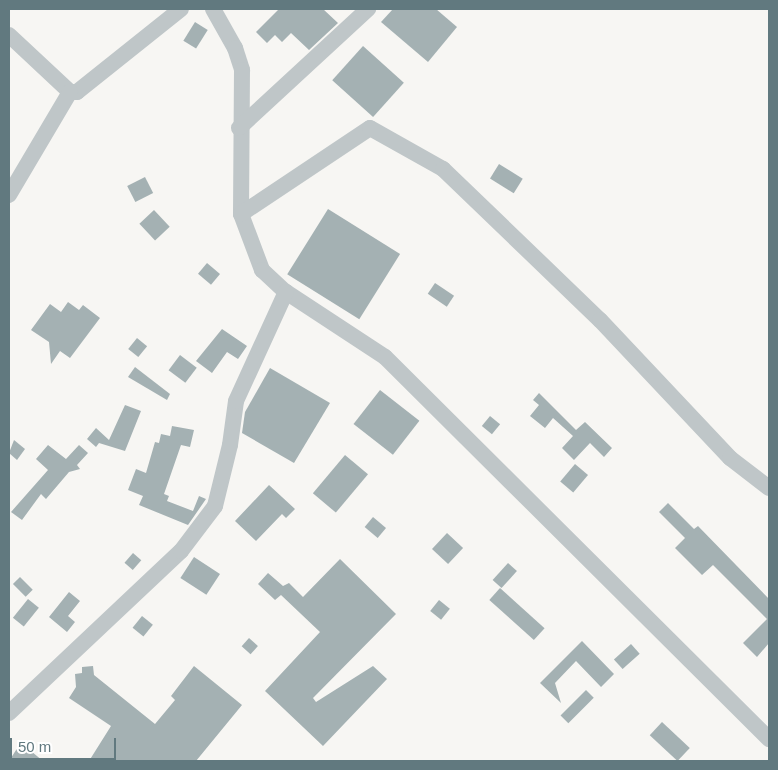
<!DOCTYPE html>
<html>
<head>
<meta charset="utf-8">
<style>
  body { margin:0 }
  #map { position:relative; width:778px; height:770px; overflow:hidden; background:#f7f6f3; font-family:Arial,sans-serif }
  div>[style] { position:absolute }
  .building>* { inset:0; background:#a4b1b3; transform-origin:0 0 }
  .minor>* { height:16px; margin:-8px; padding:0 8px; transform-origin:8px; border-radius:8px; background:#bfc6c8 }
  span { translate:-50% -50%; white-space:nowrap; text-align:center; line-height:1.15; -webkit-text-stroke:5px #fff; paint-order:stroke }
  .frame { position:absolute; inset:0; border:10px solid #61797f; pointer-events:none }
  .scale { position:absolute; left:10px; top:738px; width:106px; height:22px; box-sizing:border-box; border:2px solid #61797f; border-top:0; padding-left:6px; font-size:15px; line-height:18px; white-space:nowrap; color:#61797f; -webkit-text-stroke:4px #fff; paint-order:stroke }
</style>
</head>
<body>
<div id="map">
  <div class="building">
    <div style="clip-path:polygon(279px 9px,323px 9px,338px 23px,309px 50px,291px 33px,282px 42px,275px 35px,267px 43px,256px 32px)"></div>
    <div style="clip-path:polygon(393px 9px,436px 9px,457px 27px,428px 62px,381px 22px)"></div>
    <div style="left:195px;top:22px;width:15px;height:22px;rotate:32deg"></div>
    <div style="left:363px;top:46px;width:55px;height:46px;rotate:42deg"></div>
    <div style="left:499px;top:164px;width:28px;height:17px;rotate:32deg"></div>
    <div style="left:145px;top:177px;width:18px;height:20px;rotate:63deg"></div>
    <div style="left:328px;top:209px;width:85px;height:77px;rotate:32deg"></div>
    <div style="left:154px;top:210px;width:23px;height:20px;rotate:47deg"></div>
    <div style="left:207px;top:263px;width:17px;height:14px;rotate:40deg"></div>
    <div style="left:435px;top:283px;width:23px;height:13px;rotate:34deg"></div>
    <div style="clip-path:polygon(68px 302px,79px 310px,83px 305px,100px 318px,70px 358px,60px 351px,51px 364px,49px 342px,31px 330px,50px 304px,61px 312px)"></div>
    <div style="clip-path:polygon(222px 329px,247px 346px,238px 359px,227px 352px,212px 373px,196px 361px)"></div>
    <div style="left:137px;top:338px;width:13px;height:14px;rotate:39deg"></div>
    <div style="left:180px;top:355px;width:21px;height:19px;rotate:37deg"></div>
    <div style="clip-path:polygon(135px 367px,170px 394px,167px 400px,128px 377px)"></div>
    <div style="clip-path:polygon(270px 368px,330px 403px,294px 463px,242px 433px,245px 412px)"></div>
    <div style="left:380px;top:390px;width:50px;height:43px;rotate:38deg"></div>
    <div style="clip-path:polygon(539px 393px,576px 430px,585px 422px,612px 448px,604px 457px,590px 443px,574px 460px,562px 448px,573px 436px,553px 418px,545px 428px,530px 416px,539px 405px,533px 400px)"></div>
    <div style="clip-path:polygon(125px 405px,141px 411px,125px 451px,99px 443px,96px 447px,87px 439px,96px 428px,109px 440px)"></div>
    <div style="left:490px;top:416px;width:13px;height:13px;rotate:39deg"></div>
    <div style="clip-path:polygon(172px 426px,194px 430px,190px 447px,181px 445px,164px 494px,169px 496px,167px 501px,193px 511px,199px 496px,206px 499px,188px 525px,139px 505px,143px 496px,128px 490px,136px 469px,146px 473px,155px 442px,159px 443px,161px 434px,170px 436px)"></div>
    <div style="clip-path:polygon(14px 440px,25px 449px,17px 460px,9px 453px)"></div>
    <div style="clip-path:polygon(48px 445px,66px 459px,79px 445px,88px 453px,77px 465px,80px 469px,69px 472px,46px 499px,41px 494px,22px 520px,11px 512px,48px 470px,36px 459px)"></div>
    <div style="left:345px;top:455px;width:30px;height:50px;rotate:40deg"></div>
    <div style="left:575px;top:464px;width:17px;height:23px;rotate:40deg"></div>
    <div style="clip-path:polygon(269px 485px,295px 509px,286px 518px,282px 514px,256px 541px,235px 521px)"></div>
    <div style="clip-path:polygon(668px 503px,694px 529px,698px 526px,769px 599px,769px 643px,757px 657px,743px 643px,767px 619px,713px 565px,702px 575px,675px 548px,685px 538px,659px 512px)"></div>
    <div style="left:373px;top:517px;width:17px;height:13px;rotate:40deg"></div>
    <div style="left:447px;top:533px;width:22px;height:22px;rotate:43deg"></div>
    <div style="left:133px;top:553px;width:11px;height:13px;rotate:41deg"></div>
    <div style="left:194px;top:557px;width:31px;height:25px;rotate:33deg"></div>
    <div style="clip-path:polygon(340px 559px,396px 614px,313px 698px,316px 702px,373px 666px,387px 679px,323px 746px,265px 691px,320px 632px,281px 595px,275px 600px,258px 584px,268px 573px,283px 586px,289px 583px,303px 597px)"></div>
    <div style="left:508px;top:563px;width:12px;height:23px;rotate:42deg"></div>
    <div style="left:20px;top:577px;width:18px;height:10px;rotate:45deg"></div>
    <div style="left:500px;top:588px;width:60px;height:16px;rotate:42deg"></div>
    <div style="clip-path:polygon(69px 592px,80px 601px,68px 616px,75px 622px,67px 632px,49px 617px)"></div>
    <div style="left:28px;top:599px;width:14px;height:24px;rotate:39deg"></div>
    <div style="left:439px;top:600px;width:14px;height:14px;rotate:39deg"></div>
    <div style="left:142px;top:616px;width:14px;height:15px;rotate:39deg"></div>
    <div style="left:249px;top:638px;width:12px;height:11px;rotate:42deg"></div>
    <div style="clip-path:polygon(582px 641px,614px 674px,601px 687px,576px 661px,555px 683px,561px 703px,540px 683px)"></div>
    <div style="left:631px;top:644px;width:13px;height:23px;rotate:48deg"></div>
    <div style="clip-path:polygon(93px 666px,94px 675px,155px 724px,175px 700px,171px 696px,194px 666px,242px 705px,196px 761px,89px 761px,111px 726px,69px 698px,76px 687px,75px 674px,82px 673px,82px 667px)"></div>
    <div style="left:586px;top:690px;width:11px;height:36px;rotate:45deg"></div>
    <div style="left:662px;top:722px;width:38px;height:18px;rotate:43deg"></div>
    <div style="clip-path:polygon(18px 747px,23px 751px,26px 747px,43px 761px,9px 761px)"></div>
  </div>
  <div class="minor">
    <div style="left:213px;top:9px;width:45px;rotate:60.6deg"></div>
    <div style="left:235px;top:48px;width:23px;rotate:72deg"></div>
    <div style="left:242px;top:70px;width:144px;rotate:90.4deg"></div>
    <div style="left:241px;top:214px;width:60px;rotate:69.4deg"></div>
    <div style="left:262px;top:270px;width:33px;rotate:43deg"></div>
    <div style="left:286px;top:292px;width:118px;rotate:33.3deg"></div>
    <div style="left:385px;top:357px;width:542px;rotate:44.85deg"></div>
    <div style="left:9px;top:35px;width:83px;rotate:43.1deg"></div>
    <div style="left:70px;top:92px;width:7px"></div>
    <div style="left:77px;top:92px;width:133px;rotate:-38.6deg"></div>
    <div style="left:239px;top:128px;width:176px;rotate:-42.7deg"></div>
    <div style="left:9px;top:195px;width:120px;rotate:-59.4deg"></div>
    <div style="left:241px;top:214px;width:155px;rotate:-33.7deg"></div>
    <div style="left:370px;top:128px;width:84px;rotate:29.3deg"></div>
    <div style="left:443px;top:169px;width:218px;rotate:43.9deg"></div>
    <div style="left:600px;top:320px;width:190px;rotate:46.7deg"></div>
    <div style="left:730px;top:458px;width:49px;rotate:37.6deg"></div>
    <div style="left:9px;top:713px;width:236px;rotate:-43.3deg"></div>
    <div style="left:181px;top:551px;width:56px;rotate:-52.9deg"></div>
    <div style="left:215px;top:506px;width:63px;rotate:-76.2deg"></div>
    <div style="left:230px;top:445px;width:44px;rotate:-82.2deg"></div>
    <div style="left:236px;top:401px;width:120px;rotate:-65.4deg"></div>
  </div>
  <div class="frame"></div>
  <div class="scale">50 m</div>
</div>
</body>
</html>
